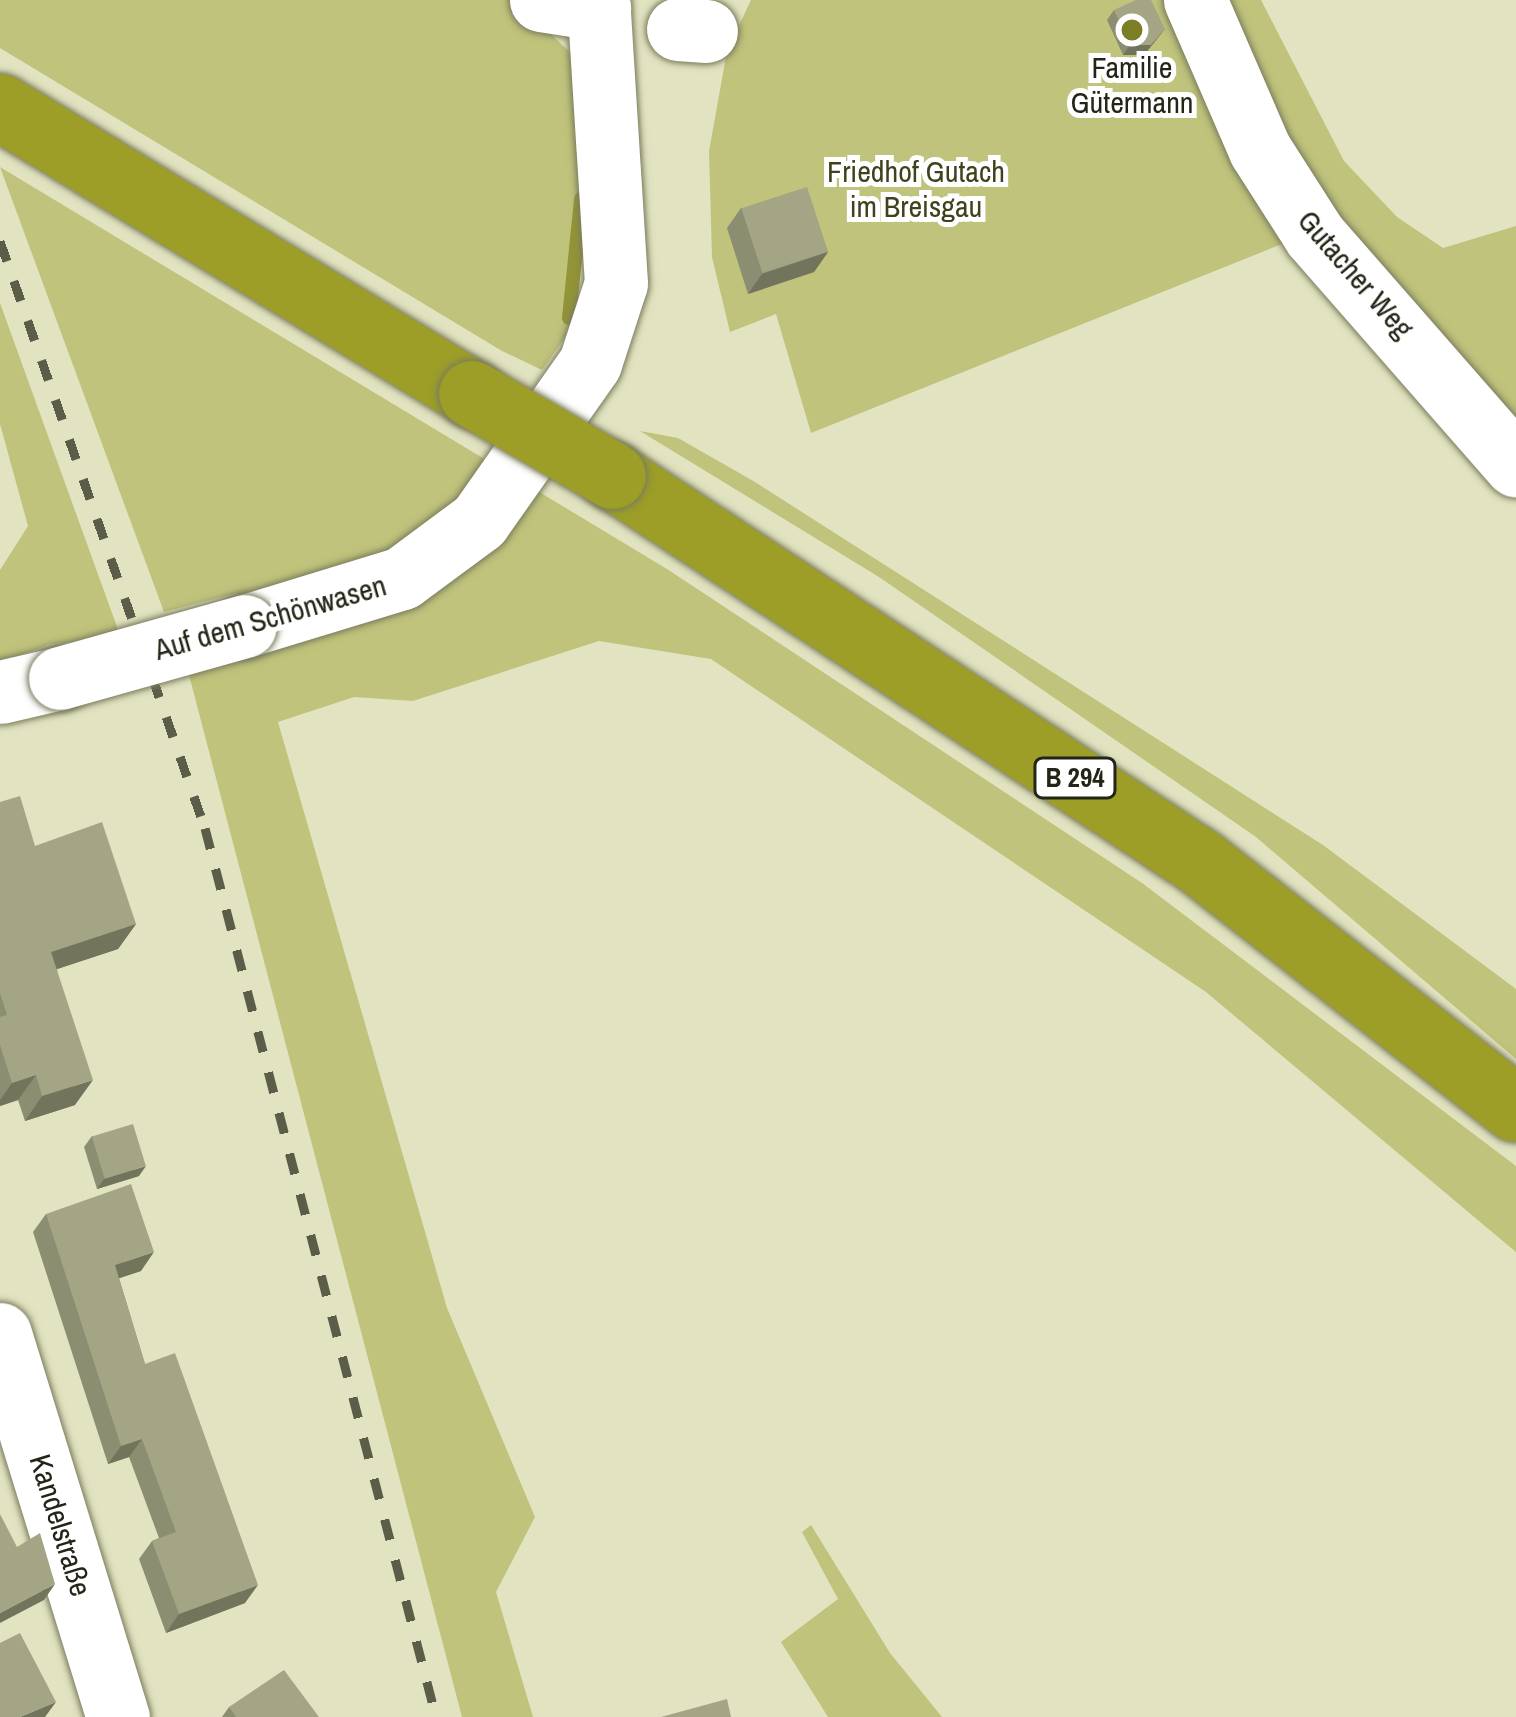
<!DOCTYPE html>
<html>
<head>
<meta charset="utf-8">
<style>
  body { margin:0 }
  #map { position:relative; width:1516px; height:1717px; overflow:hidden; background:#e2e4c1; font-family:"Archivo Narrow",sans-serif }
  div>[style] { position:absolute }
  .green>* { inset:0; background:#bfc37b }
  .stream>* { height:14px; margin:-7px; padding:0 7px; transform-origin:7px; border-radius:7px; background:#929437 }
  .roads { filter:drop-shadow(0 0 3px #7b7c5d) drop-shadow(0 0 3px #7b7c5d) }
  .minor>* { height:63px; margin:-31.5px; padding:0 31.5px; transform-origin:31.5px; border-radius:31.5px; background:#fff }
  .highway>* { height:66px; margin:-33px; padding:0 33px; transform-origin:33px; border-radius:33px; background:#9c9e27 }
  .rail>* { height:9px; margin-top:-4.5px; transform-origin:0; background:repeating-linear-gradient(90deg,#5c5d49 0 21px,transparent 0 42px) }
  .bridges { filter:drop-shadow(0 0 3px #7b7c5d) drop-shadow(0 0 3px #7b7c5d) }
  .minor-bridge>* { height:63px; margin:-31.5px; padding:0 31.5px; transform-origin:31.5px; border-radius:31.5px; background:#fff }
  .highway-bridge>* { height:66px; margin:-33px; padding:0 33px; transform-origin:33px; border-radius:33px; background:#9c9e27 }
  .wall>* { inset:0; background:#8c8e72 }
  .shaded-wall>* { inset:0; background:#72745c }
  .building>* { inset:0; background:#a3a584; transform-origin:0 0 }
  .dots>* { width:33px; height:33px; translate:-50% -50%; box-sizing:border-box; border:6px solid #fff; border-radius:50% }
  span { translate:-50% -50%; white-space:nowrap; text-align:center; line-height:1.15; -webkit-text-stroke:10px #fff; paint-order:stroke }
  .shield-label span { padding:3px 9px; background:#fff; border:3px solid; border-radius:9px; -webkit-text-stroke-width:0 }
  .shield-label { font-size:27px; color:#242417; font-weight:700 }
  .poi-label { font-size:30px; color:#242417 }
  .park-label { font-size:30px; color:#40421b }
  .street-label { font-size:30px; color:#242417 }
</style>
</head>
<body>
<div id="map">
  <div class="green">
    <div style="clip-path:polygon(0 0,514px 0,573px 55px,587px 233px,571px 329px,542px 370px,502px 351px,0 48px)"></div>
    <div style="clip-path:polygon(751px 0,1261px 0,1344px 161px,1397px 217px,1443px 248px,1516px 226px,1516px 494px,1309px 260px,1282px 244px,811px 433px,776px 314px,730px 332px,712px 257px,709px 151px,727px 51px)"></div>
    <div style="clip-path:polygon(0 167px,667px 569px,1142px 883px,1516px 1166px,1516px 1252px,1206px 992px,711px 659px,599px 641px,413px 701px,354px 697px,278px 722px,447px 1308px,535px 1517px,496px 1592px,533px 1717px,462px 1717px,189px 675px,254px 656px,237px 593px,164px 612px)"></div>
    <div style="clip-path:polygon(0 303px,121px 638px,50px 644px,0 663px,0 570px,28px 526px,0 424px)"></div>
    <div style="clip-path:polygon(640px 431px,678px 438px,755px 482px,1323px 845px,1516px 989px,1516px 1059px,1256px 837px,879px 577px)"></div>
    <div style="clip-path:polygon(811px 1525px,890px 1653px,942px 1717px,828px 1717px,781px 1642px,838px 1599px,802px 1532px)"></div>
  </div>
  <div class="stream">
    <div style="left:569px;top:318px;width:120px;rotate:-84.2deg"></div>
  </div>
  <div class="roads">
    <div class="minor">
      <div style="left:541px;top:0;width:59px;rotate:8.8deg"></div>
      <div style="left:1195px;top:0;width:163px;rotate:66.6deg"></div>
      <div style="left:1260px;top:150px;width:102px;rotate:57.4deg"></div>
      <div style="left:1315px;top:236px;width:305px;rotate:48.8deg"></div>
      <div style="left:678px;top:29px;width:28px;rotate:4deg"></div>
      <div style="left:245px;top:626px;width:164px;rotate:-17deg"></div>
      <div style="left:402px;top:578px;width:96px;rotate:-36.5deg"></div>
      <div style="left:479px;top:521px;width:193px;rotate:-54.9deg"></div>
      <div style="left:590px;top:363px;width:84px;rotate:-72deg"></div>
      <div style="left:616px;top:283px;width:284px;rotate:-93.6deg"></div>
      <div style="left:0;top:692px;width:62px;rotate:-13.1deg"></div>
      <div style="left:0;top:1334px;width:401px;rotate:72.9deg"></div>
    </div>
    <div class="highway">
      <div style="left:0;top:107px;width:552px;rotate:31.3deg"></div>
      <div style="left:613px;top:476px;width:703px;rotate:33.33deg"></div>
      <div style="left:1200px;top:862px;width:401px;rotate:38deg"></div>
    </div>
  </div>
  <div class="rail">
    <div style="left:0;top:241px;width:622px;rotate:70.75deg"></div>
    <div style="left:205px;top:828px;width:919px;rotate:75.43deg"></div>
  </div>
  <div class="bridges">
    <div class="minor-bridge">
      <div style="left:60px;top:678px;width:192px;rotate:-15.7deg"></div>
    </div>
    <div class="highway-bridge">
      <div style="left:472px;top:394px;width:163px;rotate:30.2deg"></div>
    </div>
  </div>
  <div class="wall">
    <div style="clip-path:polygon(1114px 10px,1165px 29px,1144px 55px,1123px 55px,1107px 20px)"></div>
    <div style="clip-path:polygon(741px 208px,828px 252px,814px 272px,748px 294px,727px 228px)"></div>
    <div style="clip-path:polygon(0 802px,35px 846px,136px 924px,118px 949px,57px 969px,75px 1105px,25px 1121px,18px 1100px,0 1106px)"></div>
    <div style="clip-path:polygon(92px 1136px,139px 1176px,97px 1189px,84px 1147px)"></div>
    <div style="clip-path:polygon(46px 1214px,141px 1271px,119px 1278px,145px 1364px,245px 1603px,166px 1633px,139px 1559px,152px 1541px,159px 1538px,129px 1457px,108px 1464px,33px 1232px)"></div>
    <div style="clip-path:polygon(229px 1707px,319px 1717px,222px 1717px)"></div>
  </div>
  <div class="shaded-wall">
    <div style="clip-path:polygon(1165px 29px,1144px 55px,1123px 55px,1130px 45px)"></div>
    <div style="clip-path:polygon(828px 252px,814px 272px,748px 294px,762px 274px)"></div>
    <div style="clip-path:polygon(136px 924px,118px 949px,33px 977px,51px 952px)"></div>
    <div style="clip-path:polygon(36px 1075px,18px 1100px,0 1106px,0 1100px,12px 1083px)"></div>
    <div style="clip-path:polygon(93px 1080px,75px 1105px,25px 1121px,42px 1096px)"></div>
    <div style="clip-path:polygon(146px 1166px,139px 1176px,97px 1189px,104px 1179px)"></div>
    <div style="clip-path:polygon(154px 1252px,141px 1271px,102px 1284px,115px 1265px)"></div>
    <div style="clip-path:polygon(142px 1439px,129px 1457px,108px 1464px,121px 1446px)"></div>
    <div style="clip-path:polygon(55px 1584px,44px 1600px,0 1623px,0 1613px)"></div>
    <div style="clip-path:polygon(258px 1585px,245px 1603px,166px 1633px,179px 1614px)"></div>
    <div style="clip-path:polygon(56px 1702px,45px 1717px,20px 1717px)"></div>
  </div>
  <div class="building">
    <div style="clip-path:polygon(1136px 0,1151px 0,1165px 29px,1151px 45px,1130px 45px,1114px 10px)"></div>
    <div style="left:807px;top:187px;width:68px;height:69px;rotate:72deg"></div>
    <div style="clip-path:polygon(20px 796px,35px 846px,102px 822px,136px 924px,51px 952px,93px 1080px,42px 1096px,36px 1075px,12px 1083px,0 1045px,0 1017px,7px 1015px,0 993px,0 802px)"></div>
    <div style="left:133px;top:1124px;width:44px;height:43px;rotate:73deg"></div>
    <div style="clip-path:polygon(131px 1184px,154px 1252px,115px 1265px,145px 1364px,175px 1353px,258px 1585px,179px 1614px,152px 1541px,176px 1532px,142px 1439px,121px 1446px,46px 1214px)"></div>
    <div style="clip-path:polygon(0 1514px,17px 1547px,40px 1533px,55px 1584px,0 1613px)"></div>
    <div style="clip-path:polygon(20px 1633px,56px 1702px,20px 1717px,0 1717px,0 1643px)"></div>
    <div style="clip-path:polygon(284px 1670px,319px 1717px,236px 1717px,229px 1707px)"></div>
    <div style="clip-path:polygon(727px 1699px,731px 1717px,661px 1717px)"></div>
  </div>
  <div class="dots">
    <div style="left:1132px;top:30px;background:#7c7e27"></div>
  </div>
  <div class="shield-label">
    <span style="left:1075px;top:778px">B 294</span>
  </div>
  <div class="poi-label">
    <span style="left:1132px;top:84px">Familie<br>Gütermann</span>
  </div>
  <div class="park-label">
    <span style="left:916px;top:188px">Friedhof Gutach<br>im Breisgau</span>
  </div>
  <div class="street-label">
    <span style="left:1356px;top:274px;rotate:49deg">Gutacher Weg</span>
    <span style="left:270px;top:617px;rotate:-16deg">Auf dem Schönwasen</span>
    <span style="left:61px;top:1525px;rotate:73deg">Kandelstraße</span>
  </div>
</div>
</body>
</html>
